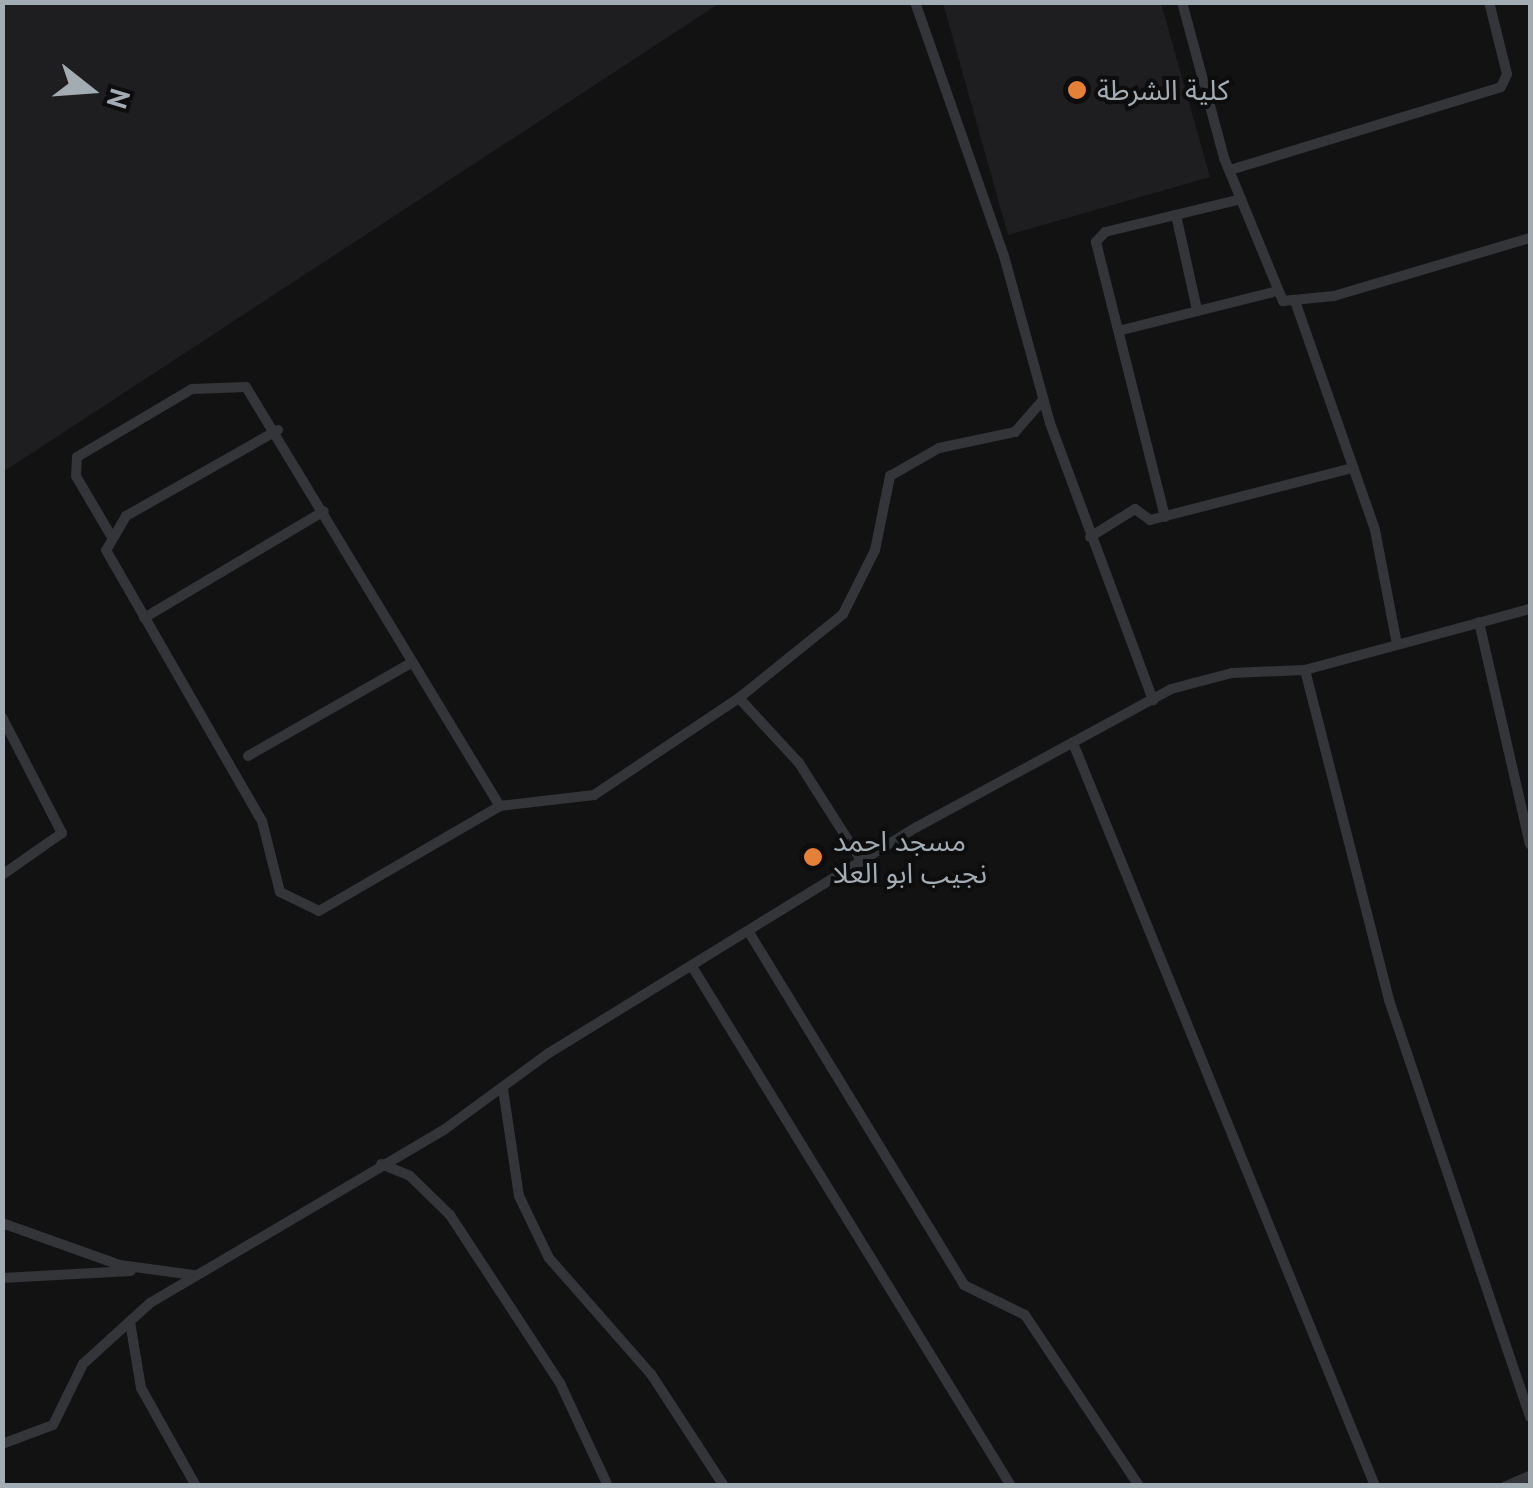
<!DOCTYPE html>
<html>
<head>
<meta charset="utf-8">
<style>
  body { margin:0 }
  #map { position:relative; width:1533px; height:1488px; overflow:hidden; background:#121213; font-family:"PT Sans","Noto Sans Arabic",sans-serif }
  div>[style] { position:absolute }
  .built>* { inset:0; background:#1e1e20 }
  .minor>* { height:10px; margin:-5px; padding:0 5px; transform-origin:5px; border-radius:5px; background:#333538 }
  .dots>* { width:28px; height:28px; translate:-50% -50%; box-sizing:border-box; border:5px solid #0d0d0e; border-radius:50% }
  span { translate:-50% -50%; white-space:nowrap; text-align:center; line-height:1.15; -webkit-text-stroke:8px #0d0d0e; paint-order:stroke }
  .poi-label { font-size:28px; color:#a4acb3 }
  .left { translate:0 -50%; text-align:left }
  .frame { position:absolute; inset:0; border:5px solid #a4acb3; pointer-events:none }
  .north { position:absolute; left:40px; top:40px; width:100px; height:100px; -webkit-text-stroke:8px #0d0d0e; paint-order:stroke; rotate:107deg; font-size:28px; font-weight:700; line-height:40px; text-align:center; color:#a4acb3 }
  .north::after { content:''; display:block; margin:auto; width:35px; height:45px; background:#a4acb3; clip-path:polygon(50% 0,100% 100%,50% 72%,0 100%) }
</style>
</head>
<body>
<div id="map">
  <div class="built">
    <div style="clip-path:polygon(3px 2px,720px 2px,720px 3px,3px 472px)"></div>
    <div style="clip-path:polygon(943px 3px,1161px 3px,1210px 177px,1008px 235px)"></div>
  </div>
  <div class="minor">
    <div style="left:915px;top:2px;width:269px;rotate:70.7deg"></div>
    <div style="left:1004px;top:256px;width:173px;rotate:74.6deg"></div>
    <div style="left:1050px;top:423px;width:296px;rotate:69.6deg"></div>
    <div style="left:1182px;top:2px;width:162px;rotate:74.9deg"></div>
    <div style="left:1224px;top:158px;width:155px;rotate:67.6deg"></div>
    <div style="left:1283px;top:301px;width:51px;rotate:-5.6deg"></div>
    <div style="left:1334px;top:296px;width:204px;rotate:-16.5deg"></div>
    <div style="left:1230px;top:170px;width:283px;rotate:-17deg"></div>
    <div style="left:1501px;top:87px;width:14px;rotate:-65deg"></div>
    <div style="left:1507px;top:74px;width:74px;rotate:-104deg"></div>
    <div style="left:1176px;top:215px;width:97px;rotate:77.5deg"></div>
    <div style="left:1296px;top:304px;width:239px;rotate:70.7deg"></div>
    <div style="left:1375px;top:530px;width:116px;rotate:79.1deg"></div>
    <div style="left:1122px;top:330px;width:156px;rotate:-14.1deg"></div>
    <div style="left:278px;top:430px;width:175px;rotate:150.5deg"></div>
    <div style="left:126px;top:516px;width:39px;rotate:120deg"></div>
    <div style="left:106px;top:550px;width:313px;rotate:60.1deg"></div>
    <div style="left:262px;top:821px;width:73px;rotate:75.8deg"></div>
    <div style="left:280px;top:892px;width:43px;rotate:26deg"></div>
    <div style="left:319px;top:911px;width:209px;rotate:-30.1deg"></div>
    <div style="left:500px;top:806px;width:95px;rotate:-6.7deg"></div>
    <div style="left:594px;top:795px;width:174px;rotate:-33.8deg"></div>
    <div style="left:739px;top:698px;width:134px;rotate:-38.9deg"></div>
    <div style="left:843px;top:614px;width:72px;rotate:-63.4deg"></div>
    <div style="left:875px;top:550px;width:76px;rotate:-78.5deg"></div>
    <div style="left:890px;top:476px;width:56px;rotate:-29.7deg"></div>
    <div style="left:939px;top:448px;width:78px;rotate:-11.9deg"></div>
    <div style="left:1015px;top:432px;width:43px;rotate:-48.8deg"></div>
    <div style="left:1165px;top:517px;width:284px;rotate:-104.1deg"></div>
    <div style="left:1096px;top:242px;width:13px;rotate:-48deg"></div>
    <div style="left:1105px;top:232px;width:140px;rotate:-13.6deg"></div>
    <div style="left:110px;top:534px;width:67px;rotate:-120.4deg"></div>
    <div style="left:76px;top:476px;width:19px;rotate:-87deg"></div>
    <div style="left:77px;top:457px;width:134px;rotate:-30.6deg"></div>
    <div style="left:192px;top:389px;width:54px;rotate:-2.1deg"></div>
    <div style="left:246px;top:387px;width:490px;rotate:58.8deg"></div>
    <div style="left:1090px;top:537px;width:53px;rotate:-31.9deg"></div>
    <div style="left:1135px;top:509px;width:19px;rotate:36deg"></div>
    <div style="left:1150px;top:520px;width:210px;rotate:-14.4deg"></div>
    <div style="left:144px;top:618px;width:209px;rotate:-30.7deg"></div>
    <div style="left:1479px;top:622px;width:228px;rotate:77.1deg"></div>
    <div style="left:1305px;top:670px;width:341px;rotate:75.7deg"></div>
    <div style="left:1389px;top:1000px;width:440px;rotate:71.3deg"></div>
    <div style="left:739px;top:698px;width:88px;rotate:47.3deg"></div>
    <div style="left:799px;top:763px;width:117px;rotate:57.5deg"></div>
    <div style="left:2px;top:717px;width:131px;rotate:62.7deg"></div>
    <div style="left:62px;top:833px;width:73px;rotate:145deg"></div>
    <div style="left:1073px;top:743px;width:802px;rotate:67.88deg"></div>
    <div style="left:248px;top:756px;width:188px;rotate:-29.7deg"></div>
    <div style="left:750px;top:934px;width:411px;rotate:58.6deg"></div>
    <div style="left:964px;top:1285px;width:68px;rotate:26.2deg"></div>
    <div style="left:1025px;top:1315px;width:206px;rotate:56.3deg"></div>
    <div style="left:693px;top:968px;width:608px;rotate:58.45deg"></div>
    <div style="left:503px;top:1089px;width:108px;rotate:81.5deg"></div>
    <div style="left:519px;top:1196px;width:69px;rotate:64.2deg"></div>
    <div style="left:549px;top:1258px;width:154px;rotate:48.7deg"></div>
    <div style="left:651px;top:1374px;width:134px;rotate:56.9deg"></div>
    <div style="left:381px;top:1164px;width:31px;rotate:22deg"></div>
    <div style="left:410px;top:1176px;width:56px;rotate:44.3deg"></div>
    <div style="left:450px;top:1215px;width:201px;rotate:56.8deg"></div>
    <div style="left:560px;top:1383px;width:114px;rotate:65deg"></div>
    <div style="left:2px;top:1223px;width:125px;rotate:19.6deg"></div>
    <div style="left:120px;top:1265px;width:74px;rotate:7.8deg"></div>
    <div style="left:2px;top:1278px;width:129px;rotate:-3.1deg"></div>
    <div style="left:130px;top:1322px;width:67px;rotate:80.5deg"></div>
    <div style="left:141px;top:1388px;width:112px;rotate:60.7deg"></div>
    <div style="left:2px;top:1444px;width:54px;rotate:-20.4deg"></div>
    <div style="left:53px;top:1425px;width:68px;rotate:-63.8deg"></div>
    <div style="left:83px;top:1364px;width:91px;rotate:-42.3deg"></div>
    <div style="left:150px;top:1303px;width:342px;rotate:-30.5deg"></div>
    <div style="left:445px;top:1129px;width:129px;rotate:-36.2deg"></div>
    <div style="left:549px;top:1053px;width:432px;rotate:-31.6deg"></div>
    <div style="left:917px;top:827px;width:289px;rotate:-28.5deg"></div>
    <div style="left:1171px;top:689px;width:63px;rotate:-14.7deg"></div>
    <div style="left:1232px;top:673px;width:73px;rotate:-2.4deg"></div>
    <div style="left:1305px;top:670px;width:233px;rotate:-15.2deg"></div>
    <div style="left:1506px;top:1486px;width:26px;rotate:-23deg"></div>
  </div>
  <div class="dots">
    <div style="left:1077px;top:90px;background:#e58038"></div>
    <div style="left:813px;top:857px;background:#e58038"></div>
  </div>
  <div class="poi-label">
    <span class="left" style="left:1097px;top:90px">كلية الشرطة</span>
    <span class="left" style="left:833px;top:857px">مسجد احمد<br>نجيب ابو العلا</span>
  </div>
  <div class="frame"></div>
  <div class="north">N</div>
</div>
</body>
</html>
